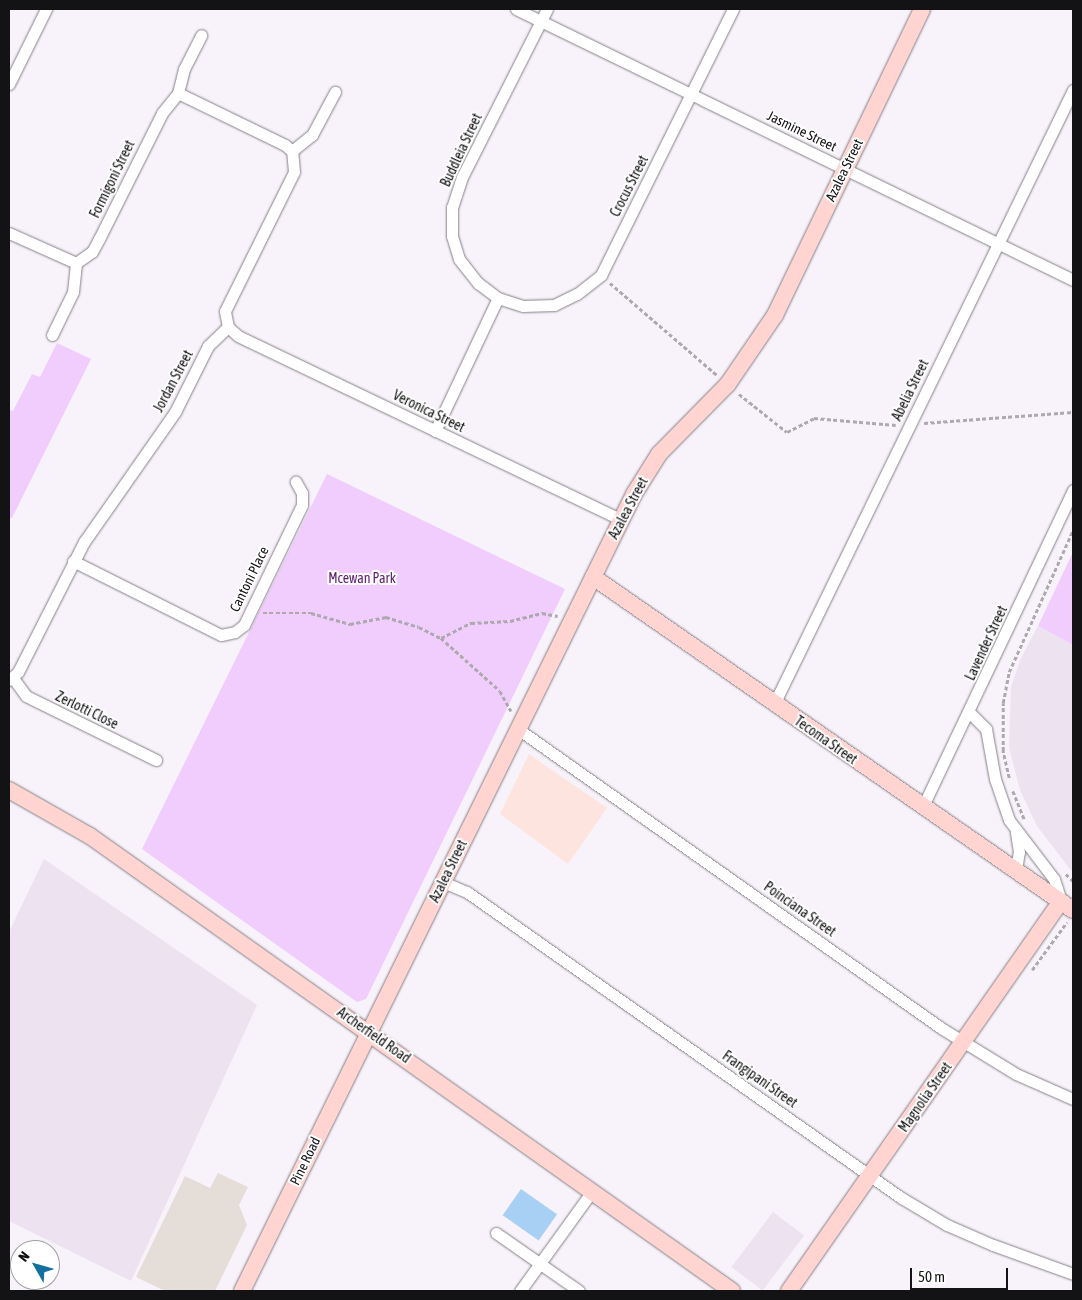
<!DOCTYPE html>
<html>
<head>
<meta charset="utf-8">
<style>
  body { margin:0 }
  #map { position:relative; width:1082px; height:1300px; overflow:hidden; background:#f8f2fa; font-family:"Asap Condensed",sans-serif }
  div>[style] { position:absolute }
  .built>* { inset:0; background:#ede3f0; transform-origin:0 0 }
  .education>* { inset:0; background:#fee4df }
  .green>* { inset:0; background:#f0cdfc }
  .water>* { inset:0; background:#a8d0f5; transform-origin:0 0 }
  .building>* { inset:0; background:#e5ded8 }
  .path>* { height:2.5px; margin-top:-1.25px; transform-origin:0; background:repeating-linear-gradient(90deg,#ada9af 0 4px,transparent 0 6.5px) }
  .roads { filter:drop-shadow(0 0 1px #858187) drop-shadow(0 0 1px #858187) }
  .street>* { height:11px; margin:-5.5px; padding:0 5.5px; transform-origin:5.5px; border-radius:5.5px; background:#fff }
  .secondary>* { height:16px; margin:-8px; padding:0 8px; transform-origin:8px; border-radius:8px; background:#ffd4d1 }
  span { translate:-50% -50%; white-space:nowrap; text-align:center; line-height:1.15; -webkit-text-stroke:4px #fff; paint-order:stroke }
  .street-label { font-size:14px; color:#131214 }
  .park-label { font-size:14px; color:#5d1e70 }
  .frame { position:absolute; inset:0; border:10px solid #131214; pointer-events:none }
  .north { position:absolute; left:10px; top:1240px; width:50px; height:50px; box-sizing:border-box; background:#fff; border:1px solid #a1a0a1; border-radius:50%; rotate:308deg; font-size:14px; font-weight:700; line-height:20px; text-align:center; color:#131214 }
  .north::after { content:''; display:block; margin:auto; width:18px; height:22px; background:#14719f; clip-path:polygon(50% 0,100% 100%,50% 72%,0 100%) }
  .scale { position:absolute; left:910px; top:1268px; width:98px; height:22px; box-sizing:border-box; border:2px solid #131214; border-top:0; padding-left:6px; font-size:15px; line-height:18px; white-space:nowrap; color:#131214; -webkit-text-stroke:4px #fff; paint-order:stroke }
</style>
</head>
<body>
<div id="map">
  <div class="built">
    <div style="clip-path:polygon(1038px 626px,1073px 645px,1073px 873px,1037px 826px,1020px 790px,1009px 747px,1011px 687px,1021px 658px)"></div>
    <div style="clip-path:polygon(44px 859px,257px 1005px,131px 1281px,9px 1221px,9px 932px)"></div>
    <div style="left:773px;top:1212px;width:39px;height:69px;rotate:37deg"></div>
  </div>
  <div class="education">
    <div style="clip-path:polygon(529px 754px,607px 808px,568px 864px,500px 814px)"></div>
  </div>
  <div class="green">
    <div style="clip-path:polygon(57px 343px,91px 359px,12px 518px,9px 517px,9px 410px,13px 411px,32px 374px,40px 377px)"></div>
    <div style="clip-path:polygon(327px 474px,565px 589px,366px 999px,357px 1002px,142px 849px)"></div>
    <div style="clip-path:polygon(1073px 552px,1073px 645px,1038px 626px)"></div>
  </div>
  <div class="water">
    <div style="left:521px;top:1189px;width:44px;height:32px;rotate:35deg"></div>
  </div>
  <div class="building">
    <div style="clip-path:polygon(218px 1173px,248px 1187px,239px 1205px,247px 1225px,215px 1291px,165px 1291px,136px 1277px,185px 1176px,210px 1188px)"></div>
  </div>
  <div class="path">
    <div style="left:610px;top:283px;width:141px;rotate:40.7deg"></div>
    <div style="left:739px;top:394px;width:61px;rotate:38.4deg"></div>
    <div style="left:787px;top:432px;width:30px;rotate:-27deg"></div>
    <div style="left:814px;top:418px;width:82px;rotate:4.9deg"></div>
    <div style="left:924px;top:423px;width:149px;rotate:-4.2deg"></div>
    <div style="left:263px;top:613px;width:48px"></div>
    <div style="left:311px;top:613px;width:41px;rotate:15.8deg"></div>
    <div style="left:350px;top:624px;width:37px;rotate:-11deg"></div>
    <div style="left:386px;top:617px;width:34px;rotate:17deg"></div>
    <div style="left:419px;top:627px;width:25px;rotate:27deg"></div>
    <div style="left:441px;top:638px;width:79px;rotate:41.9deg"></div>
    <div style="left:500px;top:691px;width:23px;rotate:61deg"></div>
    <div style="left:441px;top:638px;width:34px;rotate:-27deg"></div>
    <div style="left:471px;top:623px;width:39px;rotate:-3deg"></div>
    <div style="left:510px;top:621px;width:33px;rotate:-14deg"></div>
    <div style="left:542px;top:613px;width:16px;rotate:11deg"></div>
    <div style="left:1009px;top:778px;width:28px;rotate:-103deg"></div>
    <div style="left:1003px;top:751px;width:48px;rotate:-90deg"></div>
    <div style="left:1003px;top:703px;width:32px;rotate:-79deg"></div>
    <div style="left:1009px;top:672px;width:156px;rotate:-65.7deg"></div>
    <div style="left:1013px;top:791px;width:31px;rotate:68deg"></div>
    <div style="left:1066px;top:874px;width:10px;rotate:45deg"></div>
    <div style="left:1032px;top:970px;width:59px;rotate:-53.9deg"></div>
  </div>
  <div class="roads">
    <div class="street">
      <div style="left:516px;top:9px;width:619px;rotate:25.94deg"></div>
      <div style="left:547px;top:9px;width:188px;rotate:116.8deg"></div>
      <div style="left:462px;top:177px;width:32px;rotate:108deg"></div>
      <div style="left:452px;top:207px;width:29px;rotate:90deg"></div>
      <div style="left:452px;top:236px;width:24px;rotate:73deg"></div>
      <div style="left:459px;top:259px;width:31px;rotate:52deg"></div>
      <div style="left:478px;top:283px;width:25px;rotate:37deg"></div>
      <div style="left:498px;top:298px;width:26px;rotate:18deg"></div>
      <div style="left:523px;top:306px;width:31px;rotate:-2deg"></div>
      <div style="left:554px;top:305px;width:25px;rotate:-26deg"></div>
      <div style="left:577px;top:294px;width:31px;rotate:-38deg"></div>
      <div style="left:601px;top:275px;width:297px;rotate:-63.6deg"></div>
      <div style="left:9px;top:84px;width:84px;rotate:-63.7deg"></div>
      <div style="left:178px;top:93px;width:119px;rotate:25.9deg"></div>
      <div style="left:285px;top:145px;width:9px;rotate:41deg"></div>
      <div style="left:9px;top:233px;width:73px;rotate:24.1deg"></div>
      <div style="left:228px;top:327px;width:13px;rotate:42deg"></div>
      <div style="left:238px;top:336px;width:424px;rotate:25.6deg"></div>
      <div style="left:52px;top:335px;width:48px;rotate:-64deg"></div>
      <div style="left:73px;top:292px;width:29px;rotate:-84deg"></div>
      <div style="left:76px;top:263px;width:19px;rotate:-35deg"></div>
      <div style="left:92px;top:252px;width:15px;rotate:-62deg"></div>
      <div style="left:99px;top:239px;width:141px;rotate:-63.4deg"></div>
      <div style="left:162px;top:113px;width:26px;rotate:-51deg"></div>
      <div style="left:178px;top:93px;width:25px;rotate:-76deg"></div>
      <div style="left:184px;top:69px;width:38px;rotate:-63deg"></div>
      <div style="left:435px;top:431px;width:147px;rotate:-64.7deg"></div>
      <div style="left:73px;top:561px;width:165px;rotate:26.6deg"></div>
      <div style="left:221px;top:635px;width:14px;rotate:-12deg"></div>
      <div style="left:235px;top:632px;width:11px;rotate:-38deg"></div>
      <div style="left:244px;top:625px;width:133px;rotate:-64.2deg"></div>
      <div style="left:302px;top:505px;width:12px;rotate:-90deg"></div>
      <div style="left:302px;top:493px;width:13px;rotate:-119deg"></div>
      <div style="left:13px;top:678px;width:22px;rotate:54deg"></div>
      <div style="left:26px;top:696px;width:145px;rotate:26.2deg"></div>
      <div style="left:9px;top:680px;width:12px;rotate:-42deg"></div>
      <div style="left:18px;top:672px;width:146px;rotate:-63.1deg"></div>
      <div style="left:84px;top:542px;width:159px;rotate:-55deg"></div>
      <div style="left:175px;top:412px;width:74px;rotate:-63.4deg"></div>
      <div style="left:208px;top:346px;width:28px;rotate:-44deg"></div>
      <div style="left:228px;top:327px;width:16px;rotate:-101deg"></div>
      <div style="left:225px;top:311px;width:155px;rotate:-63.6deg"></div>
      <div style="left:294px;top:172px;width:21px;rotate:-95deg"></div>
      <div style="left:292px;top:151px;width:26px;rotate:-39deg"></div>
      <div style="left:312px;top:135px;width:49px;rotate:-61.9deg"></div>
      <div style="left:774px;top:704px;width:683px;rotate:-64.04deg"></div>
      <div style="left:970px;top:713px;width:23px;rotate:45deg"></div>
      <div style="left:986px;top:729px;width:51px;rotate:79.8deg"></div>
      <div style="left:995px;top:779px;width:43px;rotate:71.1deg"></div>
      <div style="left:1009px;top:820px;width:74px;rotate:52.7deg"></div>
      <div style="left:1054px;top:879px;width:23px;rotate:72deg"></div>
      <div style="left:518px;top:729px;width:518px;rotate:35.25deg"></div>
      <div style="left:941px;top:1028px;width:88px;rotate:31.5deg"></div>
      <div style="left:1016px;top:1074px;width:62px;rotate:23.7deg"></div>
      <div style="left:923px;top:806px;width:350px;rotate:-64.6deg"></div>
      <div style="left:1016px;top:870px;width:18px;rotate:-81deg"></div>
      <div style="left:1019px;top:852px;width:20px;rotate:-99deg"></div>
      <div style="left:443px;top:882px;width:26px;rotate:23deg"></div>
      <div style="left:467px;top:892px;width:530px;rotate:35.16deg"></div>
      <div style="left:900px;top:1197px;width:55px;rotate:30.8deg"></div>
      <div style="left:947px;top:1225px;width:50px;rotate:23.5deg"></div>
      <div style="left:993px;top:1245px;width:85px;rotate:19.9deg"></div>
      <div style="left:496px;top:1233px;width:101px;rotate:34.9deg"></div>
      <div style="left:520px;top:1291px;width:123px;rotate:-54.2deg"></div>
    </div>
    <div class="secondary">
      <div style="left:593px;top:577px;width:584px;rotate:34.75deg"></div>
      <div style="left:9px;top:790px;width:93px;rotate:29.6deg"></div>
      <div style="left:90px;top:836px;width:787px;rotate:35.33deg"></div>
      <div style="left:242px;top:1291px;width:888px;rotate:-63.81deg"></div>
      <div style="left:634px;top:494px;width:47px;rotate:-58deg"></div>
      <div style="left:659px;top:454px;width:98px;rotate:-45.4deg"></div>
      <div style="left:728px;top:384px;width:83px;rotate:-55.7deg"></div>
      <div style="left:775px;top:315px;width:339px;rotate:-64.3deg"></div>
      <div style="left:789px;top:1291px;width:475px;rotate:-55.1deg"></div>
    </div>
  </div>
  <div class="street-label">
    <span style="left:802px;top:131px;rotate:26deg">Jasmine Street</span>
    <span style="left:461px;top:150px;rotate:-65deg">Buddleia Street</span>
    <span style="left:844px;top:170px;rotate:-64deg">Azalea Street</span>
    <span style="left:112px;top:179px;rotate:-64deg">Formigoni Street</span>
    <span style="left:629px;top:186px;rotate:-63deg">Crocus Street</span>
    <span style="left:173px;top:381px;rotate:-62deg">Jordan Street</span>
    <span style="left:910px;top:390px;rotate:-64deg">Abelia Street</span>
    <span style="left:429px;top:411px;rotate:26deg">Veronica Street</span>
    <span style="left:628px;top:508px;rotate:-62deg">Azalea Street</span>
    <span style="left:249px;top:579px;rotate:-64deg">Cantoni Place</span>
    <span style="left:986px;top:643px;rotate:-65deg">Lavender Street</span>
    <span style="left:87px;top:710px;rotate:26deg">Zerlotti Close</span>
    <span style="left:826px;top:740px;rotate:35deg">Tecoma Street</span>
    <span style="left:448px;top:871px;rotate:-64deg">Azalea Street</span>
    <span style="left:800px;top:909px;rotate:35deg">Poinciana Street</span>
    <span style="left:374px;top:1035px;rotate:35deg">Archerfield Road</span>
    <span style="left:760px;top:1079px;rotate:35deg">Frangipani Street</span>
    <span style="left:925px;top:1097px;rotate:-55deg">Magnolia Street</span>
    <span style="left:305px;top:1161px;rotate:-64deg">Pine Road</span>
  </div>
  <div class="park-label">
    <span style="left:362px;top:578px">Mcewan Park</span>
  </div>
  <div class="frame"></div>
  <div class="north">N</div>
  <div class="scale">50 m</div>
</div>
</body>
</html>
